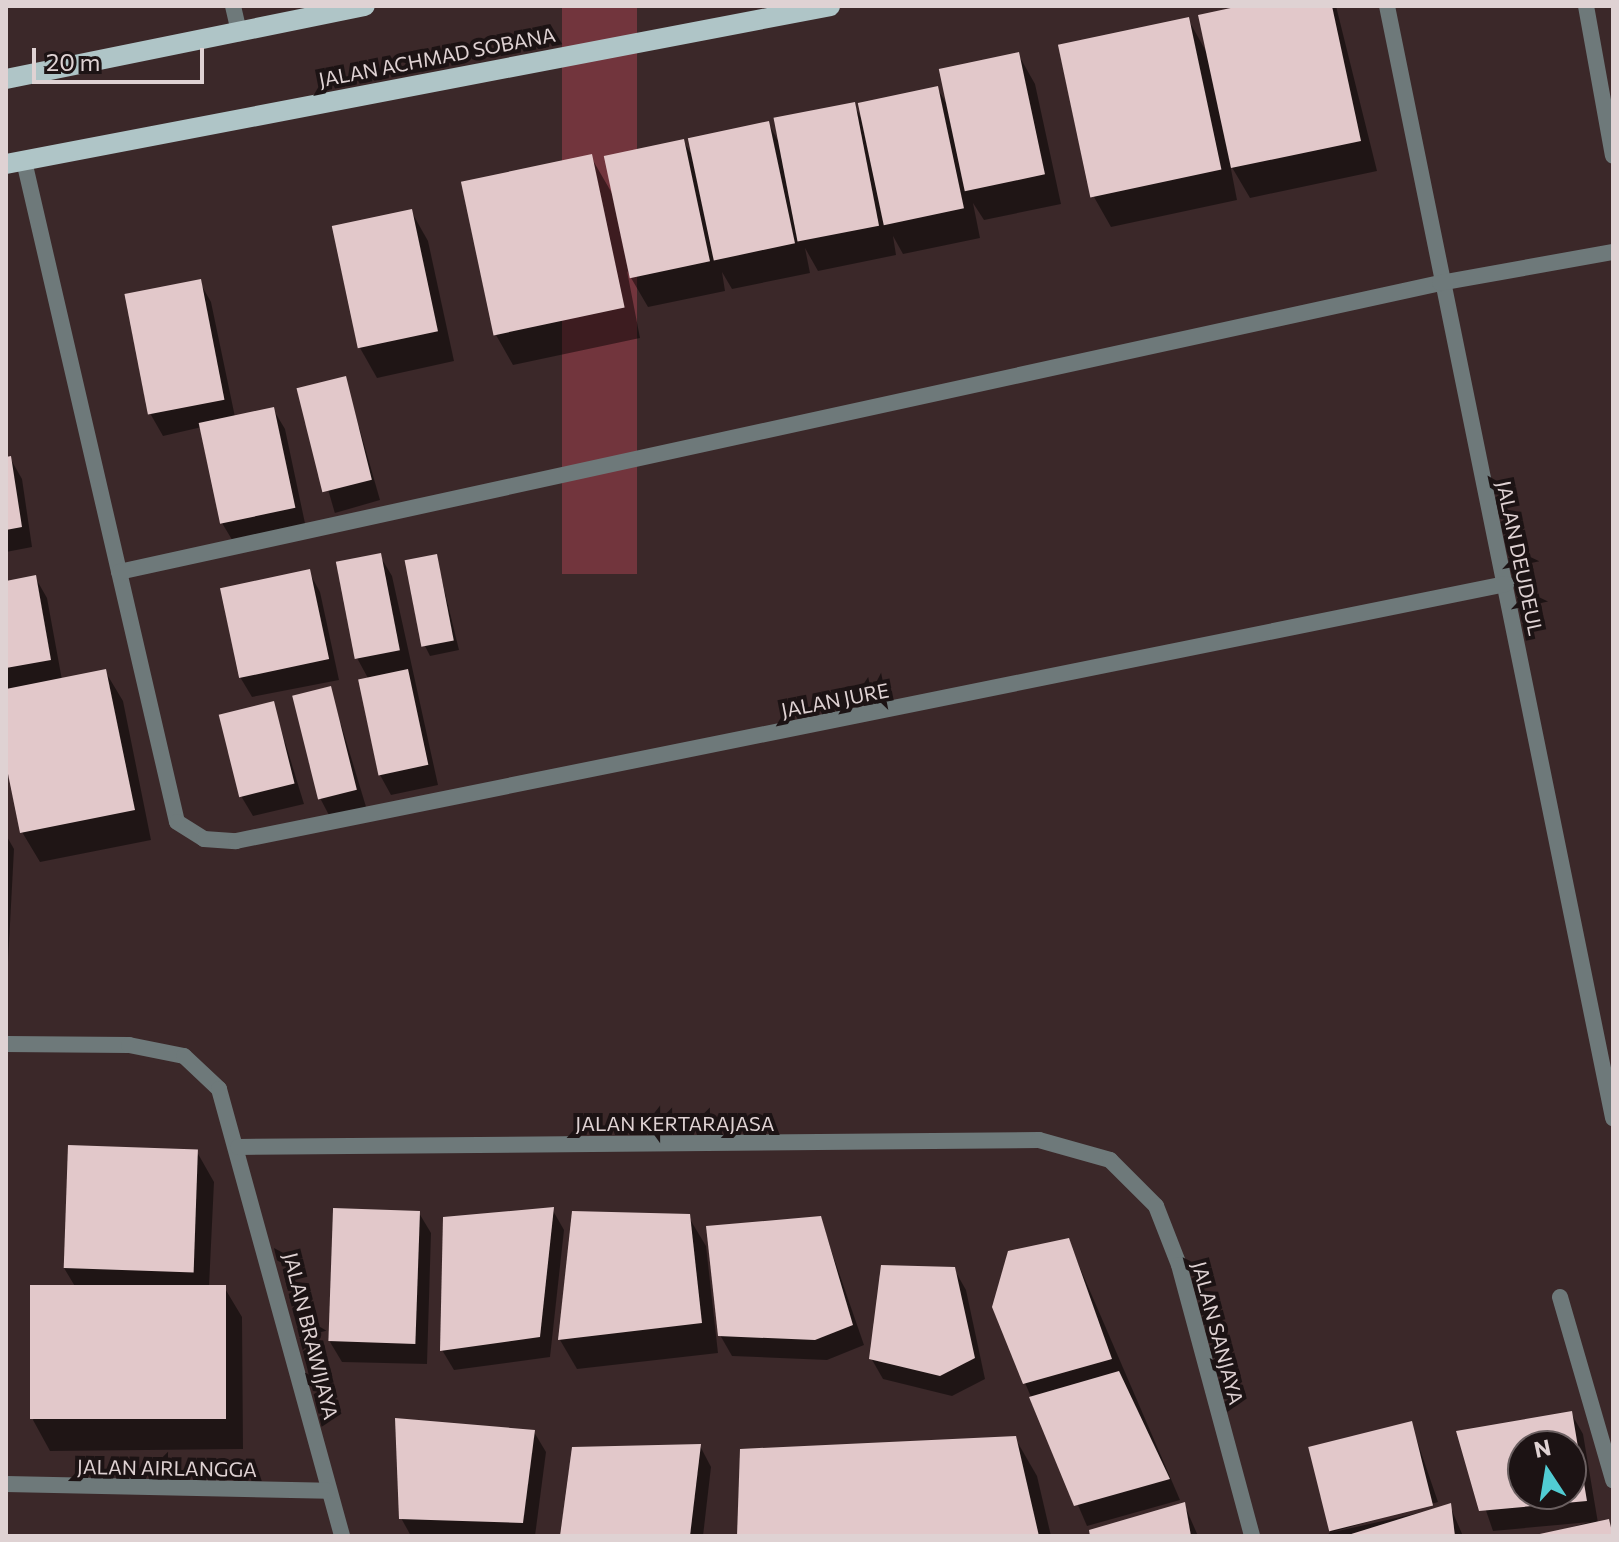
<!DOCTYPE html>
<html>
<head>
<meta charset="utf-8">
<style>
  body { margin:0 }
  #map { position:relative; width:1619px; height:1542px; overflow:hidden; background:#3b2829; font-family:Commissioner,sans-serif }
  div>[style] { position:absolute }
  .green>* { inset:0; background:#72353d; transform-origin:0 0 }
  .shadow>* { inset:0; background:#0007; transform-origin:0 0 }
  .building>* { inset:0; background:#e2c8ca; transform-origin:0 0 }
  .street>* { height:16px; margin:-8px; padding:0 8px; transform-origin:8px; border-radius:8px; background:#6e797a }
  .primary>* { height:20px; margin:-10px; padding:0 10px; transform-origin:10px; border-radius:10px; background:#afc5c7 }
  span { translate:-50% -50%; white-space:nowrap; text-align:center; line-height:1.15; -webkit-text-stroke:8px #1c1314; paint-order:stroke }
  .street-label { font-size:20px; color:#dfd2d3 }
  .frame { position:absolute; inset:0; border:8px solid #dfd2d3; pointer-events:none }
  .north { position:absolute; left:1507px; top:1430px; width:80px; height:80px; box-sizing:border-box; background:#1c1314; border:2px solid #6a5f60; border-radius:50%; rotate:348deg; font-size:22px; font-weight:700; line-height:32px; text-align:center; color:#dfd2d3 }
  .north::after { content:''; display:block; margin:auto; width:28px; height:36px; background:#51ccd3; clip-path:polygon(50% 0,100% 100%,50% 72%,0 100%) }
  .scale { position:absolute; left:32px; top:48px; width:172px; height:36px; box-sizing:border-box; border:4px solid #dfd2d3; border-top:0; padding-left:10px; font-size:24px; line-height:28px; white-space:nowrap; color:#dfd2d3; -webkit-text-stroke:6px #1c1314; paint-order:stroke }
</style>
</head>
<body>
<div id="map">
  <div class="green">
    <div style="left:562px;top:6px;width:75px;height:568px"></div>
  </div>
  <div class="shadow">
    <div style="clip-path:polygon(1249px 6px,1336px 6px,1377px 171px,1250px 198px,1230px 164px,1237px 200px,1111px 227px,1094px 197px,1188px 19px,1207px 53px)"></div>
    <div style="clip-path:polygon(1018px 54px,1035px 84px,1061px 204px,984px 220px,973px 203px,980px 238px,903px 254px,893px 236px,896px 255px,818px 271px,805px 248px,810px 273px,732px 289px,722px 272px,725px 291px,648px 307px,627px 271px,640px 338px,513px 365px,496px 335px,591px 157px,613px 195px,683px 141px,694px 158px,768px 123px,781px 146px,854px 105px,862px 120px,937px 88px,948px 106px)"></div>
    <div style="clip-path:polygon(411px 211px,428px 241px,454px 361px,377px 378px,360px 348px)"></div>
    <div style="clip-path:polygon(199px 281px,211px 302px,235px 417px,273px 409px,285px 429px,306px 528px,234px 543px,222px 523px,202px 427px,163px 436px,151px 415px)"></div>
    <div style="left:345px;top:378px;width:127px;height:47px;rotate:74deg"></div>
    <div style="clip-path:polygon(10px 458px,22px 479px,32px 547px,6px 552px)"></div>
    <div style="clip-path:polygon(380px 556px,392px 576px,438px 785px,391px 795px,380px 775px,369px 680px,357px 658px,338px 563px)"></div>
    <div style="clip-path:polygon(436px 556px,459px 650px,430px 656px,425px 646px)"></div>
    <div style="clip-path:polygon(309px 572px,320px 592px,339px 680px,252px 697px,240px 677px)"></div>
    <div style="clip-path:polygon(35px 577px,47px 598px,62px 680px,105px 671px,123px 701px,151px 840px,40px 862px,22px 832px,6px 754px,6px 583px)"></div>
    <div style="clip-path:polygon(330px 688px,367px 810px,331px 819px,320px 798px)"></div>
    <div style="clip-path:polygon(273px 703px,304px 804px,253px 816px,241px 796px)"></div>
    <div style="clip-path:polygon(6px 835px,14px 849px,7px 981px,6px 981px)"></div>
    <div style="clip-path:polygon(197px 1152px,214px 1182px,209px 1287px,224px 1287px,242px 1317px,243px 1449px,50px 1451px,33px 1420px,76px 1288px,64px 1268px)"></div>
    <div style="clip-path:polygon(552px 1209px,564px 1230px,550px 1357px,454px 1370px,442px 1350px)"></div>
    <div style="clip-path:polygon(419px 1213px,431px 1233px,427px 1364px,342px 1362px,330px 1342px)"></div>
    <div style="clip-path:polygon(688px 1216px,706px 1246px,718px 1353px,577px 1369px,560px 1340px)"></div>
    <div style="clip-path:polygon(820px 1218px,864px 1345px,827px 1360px,732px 1356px,720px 1335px)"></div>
    <div style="clip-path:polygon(1068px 1240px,1180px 1500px,1087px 1526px,1025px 1383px)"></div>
    <div style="clip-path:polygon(954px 1269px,966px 1290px,985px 1379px,952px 1396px,883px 1379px,871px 1358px)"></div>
    <div style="clip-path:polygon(evenodd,1571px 1413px,1583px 1434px,1598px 1523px,1608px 1521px,1613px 1536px,1539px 1536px,1590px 1522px,1493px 1531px,1459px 1432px,1571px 1413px,1523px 1446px,1571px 1446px,1571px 1494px,1523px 1494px,1523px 1446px)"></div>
    <div style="clip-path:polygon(1411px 1423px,1438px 1502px,1329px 1533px,1450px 1506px,1463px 1536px,1327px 1536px)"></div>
    <div style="clip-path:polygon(534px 1432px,546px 1452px,535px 1536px,411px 1536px,401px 1518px)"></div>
    <div style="clip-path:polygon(1015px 1438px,1037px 1476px,1051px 1536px,739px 1536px)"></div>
    <div style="clip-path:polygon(700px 1446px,711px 1467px,703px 1536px,562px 1536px)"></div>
    <div style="clip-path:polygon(1184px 1504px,1198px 1536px,1093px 1536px)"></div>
  </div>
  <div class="building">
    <div style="clip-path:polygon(1240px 6px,1332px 6px,1361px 141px,1231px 168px,1198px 15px)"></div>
    <div style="left:1189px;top:17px;width:156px;height:134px;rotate:78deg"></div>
    <div style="left:1019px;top:52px;width:125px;height:82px;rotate:78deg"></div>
    <div style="left:938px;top:86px;width:125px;height:82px;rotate:78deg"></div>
    <div style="left:855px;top:102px;width:126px;height:83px;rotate:79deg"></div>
    <div style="left:769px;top:121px;width:125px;height:83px;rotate:78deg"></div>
    <div style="left:684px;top:139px;width:125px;height:82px;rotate:78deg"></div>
    <div style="left:592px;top:154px;width:157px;height:134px;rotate:78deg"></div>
    <div style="left:412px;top:209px;width:125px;height:82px;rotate:78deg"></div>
    <div style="left:201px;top:279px;width:123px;height:78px;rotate:79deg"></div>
    <div style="left:346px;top:376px;width:107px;height:51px;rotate:76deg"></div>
    <div style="left:274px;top:407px;width:103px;height:77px;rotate:78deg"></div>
    <div style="clip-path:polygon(11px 456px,22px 527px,6px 530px,6px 457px)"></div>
    <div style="left:381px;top:553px;width:99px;height:46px;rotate:79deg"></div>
    <div style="left:437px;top:554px;width:88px;height:33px;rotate:79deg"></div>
    <div style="left:310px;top:569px;width:92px;height:92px;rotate:78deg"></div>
    <div style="clip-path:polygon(36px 575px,51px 660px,6px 668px,6px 581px)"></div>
    <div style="clip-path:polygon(106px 669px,135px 810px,20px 833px,6px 764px,6px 689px)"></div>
    <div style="left:408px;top:669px;width:98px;height:51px;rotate:78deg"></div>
    <div style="left:331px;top:686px;width:107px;height:40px;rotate:76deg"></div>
    <div style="left:274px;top:701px;width:85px;height:57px;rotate:76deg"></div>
    <div style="left:68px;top:1145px;width:130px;height:123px;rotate:2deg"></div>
    <div style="clip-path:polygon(554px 1207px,540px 1337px,440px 1351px,443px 1217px)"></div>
    <div style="left:420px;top:1211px;width:133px;height:87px;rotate:92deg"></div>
    <div style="clip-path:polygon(572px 1211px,690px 1214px,702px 1323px,558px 1340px)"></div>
    <div style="clip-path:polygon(821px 1216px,853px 1325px,815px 1340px,718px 1336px,706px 1226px)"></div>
    <div style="clip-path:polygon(1069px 1238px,1112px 1359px,1023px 1384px,992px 1307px,1008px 1251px)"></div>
    <div style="clip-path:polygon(881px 1265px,955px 1267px,975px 1358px,940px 1376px,869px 1359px)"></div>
    <div style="left:226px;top:1285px;width:134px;height:196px;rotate:90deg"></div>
    <div style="clip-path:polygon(1119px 1371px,1170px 1479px,1074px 1506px,1029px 1397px)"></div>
    <div style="clip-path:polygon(evenodd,1572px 1411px,1587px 1501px,1479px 1511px,1456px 1431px,1572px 1411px,1523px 1446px,1571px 1446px,1571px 1494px,1523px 1494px,1523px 1446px)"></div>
    <div style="clip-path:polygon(395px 1418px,535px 1430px,523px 1523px,399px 1519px)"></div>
    <div style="left:1412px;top:1421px;width:87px;height:107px;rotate:76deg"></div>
    <div style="clip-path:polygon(1016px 1436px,1039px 1536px,737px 1536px,740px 1449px)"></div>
    <div style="clip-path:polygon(701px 1444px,690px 1536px,560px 1536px,572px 1447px)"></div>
    <div style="clip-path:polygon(1185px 1502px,1191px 1536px,1090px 1536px,1089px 1530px)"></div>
    <div style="clip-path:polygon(1451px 1503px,1455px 1536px,1348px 1536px,1348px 1535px)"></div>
    <div style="clip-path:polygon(1609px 1519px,1613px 1536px,1536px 1536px,1535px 1535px)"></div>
  </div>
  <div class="street">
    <div style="left:233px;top:6px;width:28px;rotate:77deg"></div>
    <div style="left:1387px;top:6px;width:1135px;rotate:78.51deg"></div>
    <div style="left:1586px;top:6px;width:152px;rotate:79.8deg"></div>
    <div style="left:24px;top:161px;width:678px;rotate:76.97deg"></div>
    <div style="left:177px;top:822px;width:32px;rotate:32deg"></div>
    <div style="left:204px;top:839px;width:32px;rotate:4deg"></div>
    <div style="left:236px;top:841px;width:1296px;rotate:-11.44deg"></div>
    <div style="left:119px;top:572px;width:1352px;rotate:-12.34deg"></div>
    <div style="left:1440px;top:283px;width:176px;rotate:-10.2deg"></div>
    <div style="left:6px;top:1044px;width:123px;rotate:0.5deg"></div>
    <div style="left:129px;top:1045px;width:56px;rotate:11.3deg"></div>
    <div style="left:184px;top:1056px;width:48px;rotate:43.3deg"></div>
    <div style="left:219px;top:1089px;width:464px;rotate:74.6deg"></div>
    <div style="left:238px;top:1147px;width:801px;rotate:-0.5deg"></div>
    <div style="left:1039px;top:1140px;width:74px;rotate:15.7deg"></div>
    <div style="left:1110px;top:1160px;width:65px;rotate:45deg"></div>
    <div style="left:1156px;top:1206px;width:63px;rotate:68.7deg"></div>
    <div style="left:1179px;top:1265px;width:281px;rotate:74.9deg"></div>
    <div style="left:1560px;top:1297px;width:191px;rotate:73.8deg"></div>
    <div style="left:6px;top:1484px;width:322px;rotate:1.2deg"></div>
  </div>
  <div class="primary">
    <div style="left:6px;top:79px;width:366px;rotate:-11.5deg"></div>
    <div style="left:6px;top:164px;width:839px;rotate:-10.85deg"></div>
  </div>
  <div class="street-label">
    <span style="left:437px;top:57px;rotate:-11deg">JALAN ACHMAD SOBANA</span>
    <span style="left:1520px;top:558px;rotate:78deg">JALAN DEUDEUL</span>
    <span style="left:835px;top:700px;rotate:-11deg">JALAN JURE</span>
    <span style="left:675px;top:1123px">JALAN KERTARAJASA</span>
    <span style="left:1218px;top:1333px;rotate:75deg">JALAN SANJAYA</span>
    <span style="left:311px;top:1336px;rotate:76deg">JALAN BRAWIJAYA</span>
    <span style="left:167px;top:1468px;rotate:1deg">JALAN AIRLANGGA</span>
  </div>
  <div class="frame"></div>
  <div class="north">N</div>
  <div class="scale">20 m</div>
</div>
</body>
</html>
